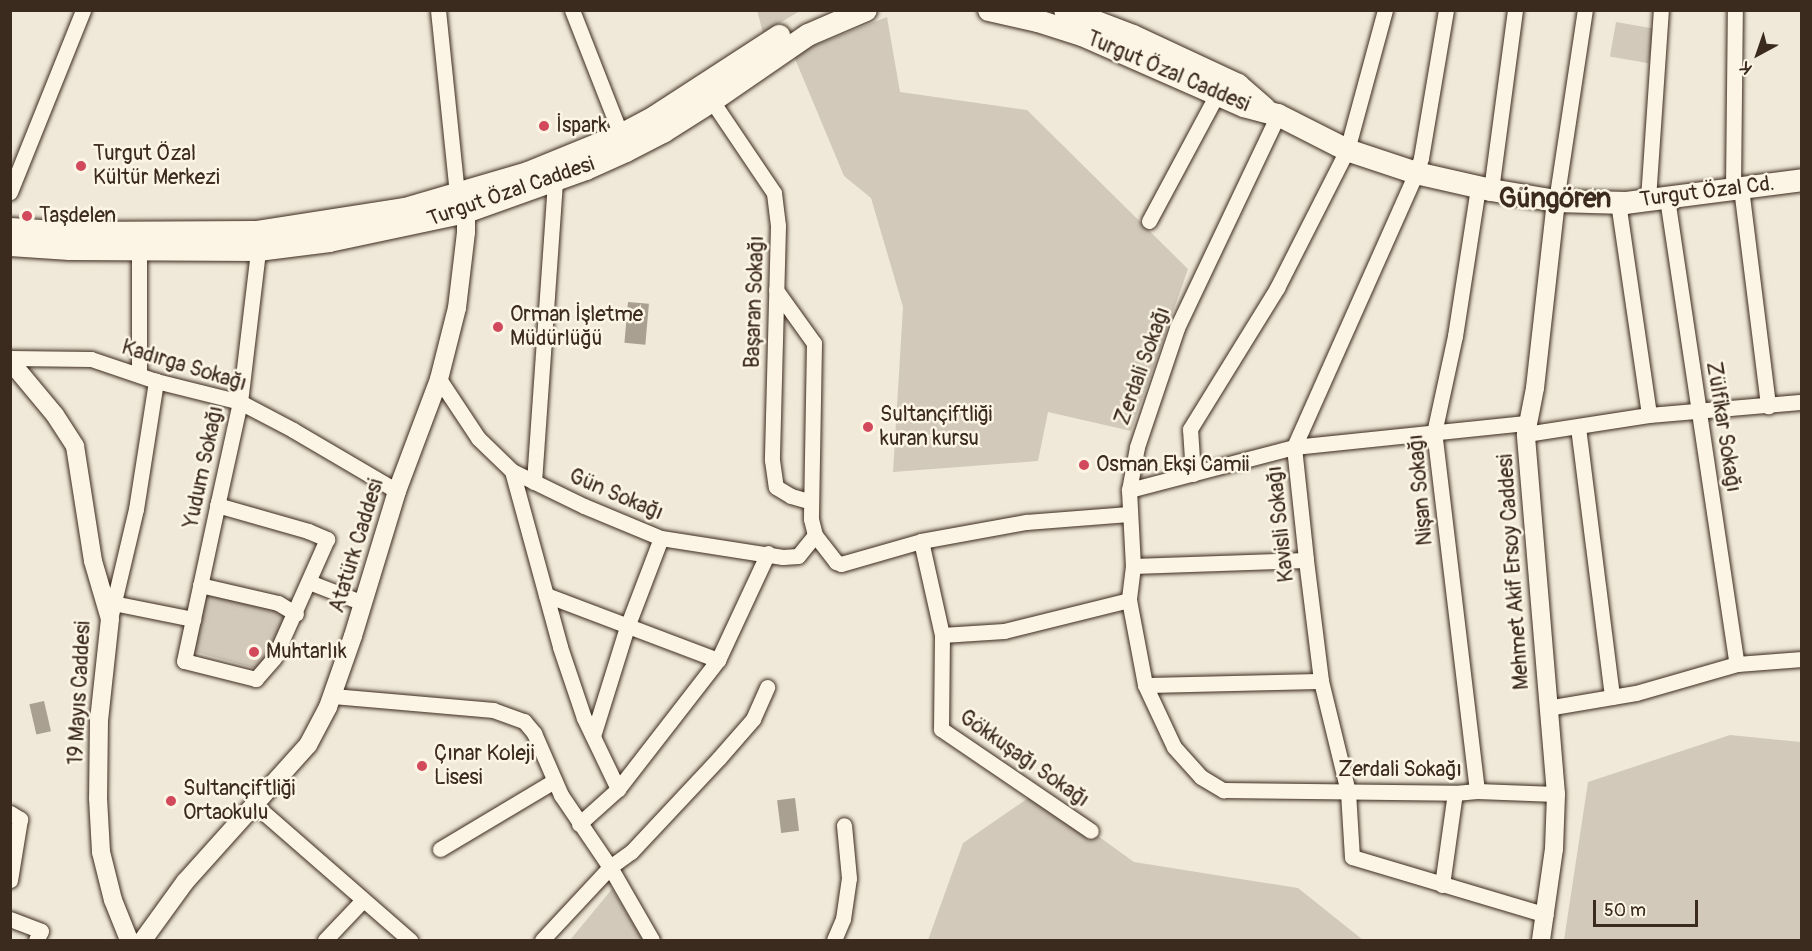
<!DOCTYPE html>
<html>
<head>
<meta charset="utf-8">
<style>
  body { margin:0 }
  #map { position:relative; width:1812px; height:951px; overflow:hidden; background:#f0e9d9; font-family:Pangolin,sans-serif }
  div>[style] { position:absolute }
  .green>* { inset:0; background:#d2c9ba; transform-origin:0 0 }
  .water>* { inset:0; background:#aaa091; transform-origin:0 0 }
  .roads { filter:drop-shadow(0 0 2px #3b2a1e) drop-shadow(0 0 2px #3b2a1e) }
  .minor>* { height:15px; margin:-7.5px; padding:0 7.5px; transform-origin:7.5px; border-radius:7.5px; background:#fcf5e5 }
  .tertiary>* { height:18px; margin:-9px; padding:0 9px; transform-origin:9px; border-radius:9px; background:#fcf5e5 }
  .primary>* { height:22px; margin:-11px; padding:0 11px; transform-origin:11px; border-radius:11px; background:#fcf5e5 }
  .dots>* { width:16px; height:16px; translate:-50% -50%; box-sizing:border-box; border:3px solid #fcf5e5; border-radius:50% }
  span { translate:-50% -50%; white-space:nowrap; text-align:center; line-height:1.15; -webkit-text-stroke:5px #fcf5e5; paint-order:stroke }
  .street-label { font-size:21px; color:#3b2a1e }
  .poi-label { font-size:21px; color:#3b2a1e }
  .left { translate:0 -50%; text-align:left }
  .district-label { font-size:27px; color:#3b2a1e; font-weight:700 }
  .frame { position:absolute; inset:0; border:12px solid #3b2a1e; pointer-events:none }
  .north { position:absolute; left:1728px; top:24px; width:60px; height:60px; -webkit-text-stroke:4px #fcf5e5; paint-order:stroke; rotate:220deg; font-size:16px; font-weight:700; line-height:24px; text-align:center; color:#3b2a1e }
  .north::after { content:''; display:block; margin:auto; width:21px; height:27px; background:#3b2a1e; clip-path:polygon(50% 0,100% 100%,50% 72%,0 100%) }
  .scale { position:absolute; left:1593px; top:900px; width:105px; height:27px; box-sizing:border-box; border:3px solid #3b2a1e; border-top:0; padding-left:8px; font-size:18px; line-height:21px; white-space:nowrap; color:#3b2a1e; -webkit-text-stroke:4px #fcf5e5; paint-order:stroke }
</style>
</head>
<body>
<div id="map">
  <div class="green">
    <div style="clip-path:polygon(757px 10px,800px 11px,763px 33px)"></div>
    <div style="clip-path:polygon(887px 17px,900px 92px,1027px 110px,1188px 269px,1131px 431px,1048px 412px,1038px 461px,893px 472px,903px 307px,871px 198px,844px 176px,793px 54px)"></div>
    <div style="left:1616px;top:22px;width:39px;height:35px;rotate:10deg"></div>
    <div style="clip-path:polygon(207px 591px,272px 605px,289px 617px,258px 669px,192px 651px)"></div>
    <div style="clip-path:polygon(1730px 735px,1801px 742px,1801px 940px,1564px 940px,1588px 782px)"></div>
    <div style="clip-path:polygon(1037px 792px,1134px 862px,1298px 888px,1363px 940px,928px 940px,963px 843px)"></div>
    <div style="clip-path:polygon(612px 889px,643px 940px,570px 940px)"></div>
  </div>
  <div class="water">
    <div style="left:628px;top:302px;width:21px;height:41px;rotate:5deg"></div>
    <div style="left:44px;top:701px;width:31px;height:15px;rotate:77deg"></div>
    <div style="left:795px;top:798px;width:33px;height:18px;rotate:83deg"></div>
  </div>
  <div class="roads">
    <div class="minor">
      <div style="left:438px;top:10px;width:184px;rotate:84.1deg"></div>
      <div style="left:572px;top:10px;width:134px;rotate:68.6deg"></div>
      <div style="left:1446px;top:10px;width:150px;rotate:99.6deg"></div>
      <div style="left:1421px;top:158px;width:16px;rotate:108deg"></div>
      <div style="left:1416px;top:173px;width:300px;rotate:114deg"></div>
      <div style="left:1294px;top:447px;width:114px;rotate:83.9deg"></div>
      <div style="left:1306px;top:560px;width:122px;rotate:82.9deg"></div>
      <div style="left:1321px;top:681px;width:114px;rotate:76.3deg"></div>
      <div style="left:1348px;top:792px;width:65px;rotate:86.5deg"></div>
      <div style="left:1352px;top:857px;width:202px;rotate:16.6deg"></div>
      <div style="left:712px;top:101px;width:111px;rotate:56deg"></div>
      <div style="left:774px;top:193px;width:33px;rotate:83deg"></div>
      <div style="left:778px;top:226px;width:234px;rotate:91.5deg"></div>
      <div style="left:772px;top:460px;width:27px;rotate:82deg"></div>
      <div style="left:776px;top:487px;width:17px;rotate:31deg"></div>
      <div style="left:791px;top:496px;width:19px;rotate:16deg"></div>
      <div style="left:1278px;top:115px;width:236px;rotate:115.4deg"></div>
      <div style="left:1177px;top:328px;width:126px;rotate:108.6deg"></div>
      <div style="left:1137px;top:447px;width:44px;rotate:100.5deg"></div>
      <div style="left:1129px;top:490px;width:76px;rotate:87deg"></div>
      <div style="left:1133px;top:566px;width:34px;rotate:97deg"></div>
      <div style="left:1129px;top:600px;width:86px;rotate:79.3deg"></div>
      <div style="left:1145px;top:685px;width:68px;rotate:64.9deg"></div>
      <div style="left:1174px;top:747px;width:40px;rotate:48deg"></div>
      <div style="left:1201px;top:777px;width:26px;rotate:31deg"></div>
      <div style="left:1223px;top:790px;width:232px;rotate:0.7deg"></div>
      <div style="left:1455px;top:793px;width:22px;rotate:-5deg"></div>
      <div style="left:1477px;top:791px;width:79px;rotate:2.2deg"></div>
      <div style="left:1733px;top:188px;width:178px;rotate:-89.4deg"></div>
      <div style="left:1741px;top:188px;width:220px;rotate:82.9deg"></div>
      <div style="left:1491px;top:190px;width:182px;rotate:-82.4deg"></div>
      <div style="left:10px;top:192px;width:196px;rotate:-68.1deg"></div>
      <div style="left:1667px;top:198px;width:471px;rotate:81.5deg"></div>
      <div style="left:1648px;top:199px;width:189px;rotate:-86.1deg"></div>
      <div style="left:1556px;top:201px;width:193px;rotate:-81.4deg"></div>
      <div style="left:1618px;top:202px;width:215px;rotate:81.7deg"></div>
      <div style="left:1149px;top:221px;width:144px;rotate:-61.8deg"></div>
      <div style="left:139px;top:250px;width:125px;rotate:90deg"></div>
      <div style="left:776px;top:290px;width:65px;rotate:54.4deg"></div>
      <div style="left:814px;top:343px;width:176px;rotate:91deg"></div>
      <div style="left:811px;top:519px;width:16px;rotate:76deg"></div>
      <div style="left:815px;top:535px;width:34px;rotate:52deg"></div>
      <div style="left:836px;top:562px;width:5px;rotate:22deg"></div>
      <div style="left:841px;top:564px;width:83px;rotate:-16deg"></div>
      <div style="left:921px;top:541px;width:107px;rotate:-10.3deg"></div>
      <div style="left:1026px;top:522px;width:103px;rotate:-4.4deg"></div>
      <div style="left:10px;top:358px;width:81px;rotate:0.7deg"></div>
      <div style="left:91px;top:359px;width:69px;rotate:18.7deg"></div>
      <div style="left:156px;top:381px;width:87px;rotate:14deg"></div>
      <div style="left:240px;top:402px;width:60px;rotate:27.8deg"></div>
      <div style="left:293px;top:430px;width:121px;rotate:30.4deg"></div>
      <div style="left:439px;top:379px;width:71px;rotate:56.5deg"></div>
      <div style="left:478px;top:438px;width:47px;rotate:44.1deg"></div>
      <div style="left:512px;top:471px;width:80px;rotate:25.9deg"></div>
      <div style="left:584px;top:506px;width:83px;rotate:22.6deg"></div>
      <div style="left:661px;top:538px;width:123px;rotate:8.9deg"></div>
      <div style="left:783px;top:557px;width:15px;rotate:-4deg"></div>
      <div style="left:798px;top:556px;width:27px;rotate:-51deg"></div>
      <div style="left:1578px;top:427px;width:272px;rotate:82.8deg"></div>
      <div style="left:1526px;top:434px;width:124px;rotate:-8.8deg"></div>
      <div style="left:1649px;top:415px;width:154px;rotate:-4.9deg"></div>
      <div style="left:512px;top:471px;width:182px;rotate:74.7deg"></div>
      <div style="left:560px;top:647px;width:75px;rotate:71.3deg"></div>
      <div style="left:584px;top:718px;width:79px;rotate:64.4deg"></div>
      <div style="left:1193px;top:474px;width:45px;rotate:-93.8deg"></div>
      <div style="left:1190px;top:429px;width:166px;rotate:-58.3deg"></div>
      <div style="left:1277px;top:288px;width:155px;rotate:-63.1deg"></div>
      <div style="left:1347px;top:150px;width:145px;rotate:-74.8deg"></div>
      <div style="left:534px;top:482px;width:302px;rotate:-86deg"></div>
      <div style="left:1129px;top:490px;width:171px;rotate:-14.6deg"></div>
      <div style="left:1294px;top:447px;width:235px;rotate:-5.9deg"></div>
      <div style="left:217px;top:505px;width:95px;rotate:15.9deg"></div>
      <div style="left:308px;top:531px;width:21px;rotate:23deg"></div>
      <div style="left:327px;top:539px;width:130px;rotate:114deg"></div>
      <div style="left:274px;top:658px;width:28px;rotate:131deg"></div>
      <div style="left:256px;top:679px;width:74px;rotate:-166deg"></div>
      <div style="left:184px;top:661px;width:163px;rotate:-77.9deg"></div>
      <div style="left:218px;top:502px;width:102px;rotate:-77.6deg"></div>
      <div style="left:240px;top:402px;width:153px;rotate:-83.2deg"></div>
      <div style="left:921px;top:541px;width:96px;rotate:77.4deg"></div>
      <div style="left:942px;top:635px;width:94px;rotate:90.6deg"></div>
      <div style="left:941px;top:729px;width:181px;rotate:34.2deg"></div>
      <div style="left:1133px;top:566px;width:173px;rotate:-2deg"></div>
      <div style="left:309px;top:582px;width:58px;rotate:21.3deg"></div>
      <div style="left:200px;top:585px;width:80px;rotate:13deg"></div>
      <div style="left:278px;top:603px;width:21px;rotate:31deg"></div>
      <div style="left:546px;top:595px;width:184px;rotate:20.7deg"></div>
      <div style="left:113px;top:603px;width:82px;rotate:11.3deg"></div>
      <div style="left:110px;top:619px;width:113px;rotate:-76.7deg"></div>
      <div style="left:136px;top:509px;width:130px;rotate:-81.1deg"></div>
      <div style="left:942px;top:635px;width:62px;rotate:-3.7deg"></div>
      <div style="left:1004px;top:631px;width:129px;rotate:-13.9deg"></div>
      <div style="left:1145px;top:685px;width:176px;rotate:-1.3deg"></div>
      <div style="left:333px;top:696px;width:161px;rotate:5deg"></div>
      <div style="left:493px;top:710px;width:33px;rotate:20deg"></div>
      <div style="left:524px;top:721px;width:16px;rotate:50deg"></div>
      <div style="left:534px;top:733px;width:68px;rotate:66.5deg"></div>
      <div style="left:561px;top:795px;width:87px;rotate:55.8deg"></div>
      <div style="left:610px;top:867px;width:84px;rotate:60.1deg"></div>
      <div style="left:1547px;top:708px;width:90px;rotate:-9.6deg"></div>
      <div style="left:1636px;top:693px;width:105px;rotate:-16deg"></div>
      <div style="left:1737px;top:664px;width:65px;rotate:-4.4deg"></div>
      <div style="left:593px;top:736px;width:114px;rotate:-72.7deg"></div>
      <div style="left:627px;top:627px;width:95px;rotate:-69.1deg"></div>
      <div style="left:1477px;top:791px;width:361px;rotate:-96.8deg"></div>
      <div style="left:1434px;top:433px;width:99px;rotate:-77.8deg"></div>
      <div style="left:1455px;top:336px;width:151px;rotate:-81.2deg"></div>
      <div style="left:255px;top:805px;width:206px;rotate:41.1deg"></div>
      <div style="left:10px;top:813px;width:12px;rotate:31deg"></div>
      <div style="left:20px;top:819px;width:62px;rotate:99.3deg"></div>
      <div style="left:579px;top:824px;width:52px;rotate:-41.9deg"></div>
      <div style="left:618px;top:789px;width:163px;rotate:-52.2deg"></div>
      <div style="left:718px;top:660px;width:118px;rotate:-65deg"></div>
      <div style="left:440px;top:849px;width:133px;rotate:-30.8deg"></div>
      <div style="left:1442px;top:885px;width:93px;rotate:-82deg"></div>
      <div style="left:10px;top:919px;width:33px;rotate:21deg"></div>
      <div style="left:41px;top:931px;width:10px;rotate:119deg"></div>
      <div style="left:325px;top:940px;width:55px;rotate:-46.5deg"></div>
      <div style="left:542px;top:940px;width:100px;rotate:-47deg"></div>
      <div style="left:610px;top:867px;width:26px;rotate:-36deg"></div>
      <div style="left:631px;top:852px;width:129px;rotate:-46.9deg"></div>
      <div style="left:719px;top:758px;width:52px;rotate:-48.9deg"></div>
      <div style="left:753px;top:719px;width:35px;rotate:-66deg"></div>
      <div style="left:834px;top:940px;width:23px;rotate:-67deg"></div>
      <div style="left:843px;top:919px;width:41px;rotate:-81.7deg"></div>
      <div style="left:849px;top:878px;width:53px;rotate:-95.4deg"></div>
    </div>
    <div class="tertiary">
      <div style="left:10px;top:361px;width:70px;rotate:50.2deg"></div>
      <div style="left:55px;top:415px;width:37px;rotate:57deg"></div>
      <div style="left:75px;top:446px;width:116px;rotate:81.1deg"></div>
      <div style="left:93px;top:561px;width:60px;rotate:73.7deg"></div>
      <div style="left:110px;top:619px;width:102px;rotate:96.2deg"></div>
      <div style="left:99px;top:720px;width:78px;rotate:90.7deg"></div>
      <div style="left:98px;top:798px;width:54px;rotate:86.8deg"></div>
      <div style="left:101px;top:852px;width:49px;rotate:76deg"></div>
      <div style="left:113px;top:900px;width:43px;rotate:68.2deg"></div>
      <div style="left:143px;top:940px;width:72px;rotate:-54.1deg"></div>
      <div style="left:185px;top:882px;width:184px;rotate:-48.1deg"></div>
      <div style="left:308px;top:745px;width:43px;rotate:-62.2deg"></div>
      <div style="left:328px;top:707px;width:75px;rotate:-70.6deg"></div>
      <div style="left:353px;top:636px;width:152px;rotate:-73.1deg"></div>
      <div style="left:397px;top:491px;width:120px;rotate:-69.4deg"></div>
      <div style="left:439px;top:379px;width:73px;rotate:-75.8deg"></div>
      <div style="left:457px;top:308px;width:77px;rotate:-83.2deg"></div>
      <div style="left:466px;top:232px;width:20px;rotate:-90deg"></div>
      <div style="left:1541px;top:940px;width:92px;rotate:-81.9deg"></div>
      <div style="left:1554px;top:849px;width:55px;rotate:-87.9deg"></div>
      <div style="left:1556px;top:794px;width:361px;rotate:-94.8deg"></div>
      <div style="left:1526px;top:434px;width:47px;rotate:-78.9deg"></div>
      <div style="left:1535px;top:388px;width:188px;rotate:-83.6deg"></div>
    </div>
    <div class="primary">
      <div style="left:989px;top:10px;width:50px;rotate:12.7deg"></div>
      <div style="left:1038px;top:21px;width:46px;rotate:17.7deg"></div>
      <div style="left:1082px;top:35px;width:177px;rotate:23.7deg"></div>
      <div style="left:1244px;top:106px;width:35px;rotate:15deg"></div>
      <div style="left:1278px;top:115px;width:77px;rotate:26.9deg"></div>
      <div style="left:1347px;top:150px;width:73px;rotate:18.4deg"></div>
      <div style="left:1416px;top:173px;width:77px;rotate:12.8deg"></div>
      <div style="left:1491px;top:190px;width:66px;rotate:9.6deg"></div>
      <div style="left:1556px;top:201px;width:70px;rotate:1.6deg"></div>
      <div style="left:1626px;top:203px;width:177px;rotate:-7.4deg"></div>
      <div style="left:1065px;top:10px;width:73px;rotate:20.9deg"></div>
      <div style="left:1133px;top:36px;width:116px;rotate:25deg"></div>
      <div style="left:1238px;top:85px;width:35px;rotate:41deg"></div>
      <div style="left:10px;top:229px;width:62px;rotate:3.7deg"></div>
      <div style="left:72px;top:233px;width:184px;rotate:-0.3deg"></div>
      <div style="left:256px;top:232px;width:151px;rotate:-8.8deg"></div>
      <div style="left:405px;top:209px;width:128px;rotate:-16.3deg"></div>
      <div style="left:528px;top:173px;width:100px;rotate:-22.2deg"></div>
      <div style="left:621px;top:135px;width:40px;rotate:-28deg"></div>
      <div style="left:656px;top:116px;width:147px;rotate:-33deg"></div>
      <div style="left:10px;top:245px;width:60px;rotate:3.8deg"></div>
      <div style="left:70px;top:249px;width:188px;rotate:0.3deg"></div>
      <div style="left:258px;top:250px;width:72px;rotate:-7.2deg"></div>
      <div style="left:329px;top:241px;width:140px;rotate:-12deg"></div>
      <div style="left:466px;top:212px;width:127px;rotate:-19.7deg"></div>
      <div style="left:586px;top:169px;width:44px;rotate:-24.2deg"></div>
      <div style="left:626px;top:151px;width:42px;rotate:-27.2deg"></div>
      <div style="left:663px;top:132px;width:58px;rotate:-32.3deg"></div>
      <div style="left:712px;top:101px;width:116px;rotate:-34.5deg"></div>
      <div style="left:808px;top:35px;width:63px;rotate:-23.3deg"></div>
    </div>
  </div>
  <div class="dots">
    <div style="left:544px;top:126px;background:#d1495b"></div>
    <div style="left:81px;top:166px;background:#d1495b"></div>
    <div style="left:27px;top:216px;background:#d1495b"></div>
    <div style="left:498px;top:327px;background:#d1495b"></div>
    <div style="left:868px;top:427px;background:#d1495b"></div>
    <div style="left:1084px;top:465px;background:#d1495b"></div>
    <div style="left:254px;top:652px;background:#d1495b"></div>
    <div style="left:422px;top:766px;background:#d1495b"></div>
    <div style="left:171px;top:801px;background:#d1495b"></div>
  </div>
  <div class="street-label">
    <span style="left:1168px;top:72px;rotate:23deg">Turgut Özal Caddesi</span>
    <span style="left:511px;top:192px;rotate:-19deg">Turgut Özal Caddesi</span>
    <span style="left:1707px;top:192px;rotate:-7deg">Turgut Özal Cd.</span>
    <span style="left:755px;top:302px;rotate:-88deg">Başaran Sokağı</span>
    <span style="left:184px;top:366px;rotate:17deg">Kadırga Sokağı</span>
    <span style="left:1143px;top:366px;rotate:-70deg">Zerdali Sokağı</span>
    <span style="left:1723px;top:427px;rotate:81deg">Zülfikar Sokağı</span>
    <span style="left:204px;top:467px;rotate:-78deg">Yudum Sokağı</span>
    <span style="left:1421px;top:490px;rotate:-95deg">Nişan Sokağı</span>
    <span style="left:616px;top:495px;rotate:23deg">Gün Sokağı</span>
    <span style="left:1281px;top:524px;rotate:-96deg">Kavisli Sokağı</span>
    <span style="left:357px;top:546px;rotate:-73deg">Atatürk Caddesi</span>
    <span style="left:1514px;top:572px;rotate:-94deg">Mehmet Akif Ersoy Caddesi</span>
    <span style="left:80px;top:693px;rotate:-87deg">19 Mayıs Caddesi</span>
    <span style="left:1024px;top:759px;rotate:35deg">Gökkuşağı Sokağı</span>
    <span style="left:1400px;top:770px">Zerdali Sokağı</span>
  </div>
  <div class="poi-label">
    <span class="left" style="left:556px;top:126px">İspark</span>
    <span class="left" style="left:93px;top:166px">Turgut Özal<br>Kültür Merkezi</span>
    <span class="left" style="left:39px;top:216px">Taşdelen</span>
    <span class="left" style="left:510px;top:327px">Orman İşletme<br>Müdürlüğü</span>
    <span class="left" style="left:880px;top:427px">Sultançiftliği<br>kuran kursu</span>
    <span class="left" style="left:1096px;top:465px">Osman Ekşi Camii</span>
    <span class="left" style="left:266px;top:652px">Muhtarlık</span>
    <span class="left" style="left:434px;top:766px">Çınar Koleji<br>Lisesi</span>
    <span class="left" style="left:183px;top:801px">Sultançiftliği<br>Ortaokulu</span>
  </div>
  <div class="district-label">
    <span style="left:1555px;top:199px">Güngören</span>
  </div>
  <div class="frame"></div>
  <div class="north">K</div>
  <div class="scale">50 m</div>
</div>
</body>
</html>
